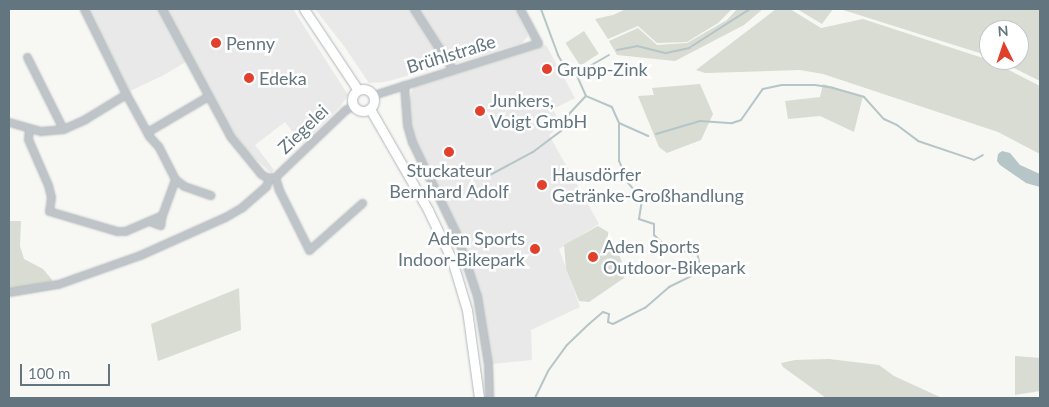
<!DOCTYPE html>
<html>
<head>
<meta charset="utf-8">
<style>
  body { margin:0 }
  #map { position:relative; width:1049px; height:407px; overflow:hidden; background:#f7f7f4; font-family:Lato,sans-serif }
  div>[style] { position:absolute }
  .built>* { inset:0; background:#e8e9e8 }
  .green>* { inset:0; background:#d8dcd3; transform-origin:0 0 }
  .water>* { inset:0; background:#b6c5c7 }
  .stream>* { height:2px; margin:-1px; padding:0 1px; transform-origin:1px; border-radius:1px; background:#b6c5c7 }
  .roads { filter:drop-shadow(0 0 1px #b2b8bb) drop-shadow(0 0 1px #b2b8bb) }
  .minor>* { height:7px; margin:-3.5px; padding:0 3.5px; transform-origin:3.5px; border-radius:3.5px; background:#bec4c7 }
  .major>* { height:9px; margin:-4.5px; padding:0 4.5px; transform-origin:4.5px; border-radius:4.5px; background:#fff }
  .major>.ring { margin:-4.5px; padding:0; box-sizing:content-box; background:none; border:9px solid #fff; border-radius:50% }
  .dots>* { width:14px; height:14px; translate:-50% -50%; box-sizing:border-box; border:2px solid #fff; border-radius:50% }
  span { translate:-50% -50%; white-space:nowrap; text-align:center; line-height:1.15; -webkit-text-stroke:5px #fff; paint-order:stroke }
  .poi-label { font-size:18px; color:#63767f }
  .left { translate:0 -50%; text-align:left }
  .right { translate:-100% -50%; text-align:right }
  .street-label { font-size:18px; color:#63767f }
  .frame { position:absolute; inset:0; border:10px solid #63767f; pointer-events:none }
  .north { position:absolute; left:979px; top:20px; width:50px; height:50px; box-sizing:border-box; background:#fff; border:1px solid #c1c8cc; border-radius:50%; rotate:356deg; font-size:14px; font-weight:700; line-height:20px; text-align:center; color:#63767f }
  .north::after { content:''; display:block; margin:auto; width:18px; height:22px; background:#e0402c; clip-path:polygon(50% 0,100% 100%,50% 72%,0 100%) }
  .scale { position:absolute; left:20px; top:364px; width:90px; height:22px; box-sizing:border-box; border:2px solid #63767f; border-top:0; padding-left:6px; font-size:15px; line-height:18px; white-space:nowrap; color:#63767f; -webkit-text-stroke:4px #fff; paint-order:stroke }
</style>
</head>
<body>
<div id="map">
  <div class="built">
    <div style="clip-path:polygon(88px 9px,293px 9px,348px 95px,340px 107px,302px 144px,285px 122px,255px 145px,274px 170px,271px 173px,247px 151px,227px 123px,192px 58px,164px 75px,130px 91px)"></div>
    <div style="clip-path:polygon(315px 9px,515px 9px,528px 36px,522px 43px,458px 62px,385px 82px,369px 83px,344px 46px)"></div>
    <div style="clip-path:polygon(546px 45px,575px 98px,553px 109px,561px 126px,549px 135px,599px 224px,559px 249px,580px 307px,531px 330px,532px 360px,491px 364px,486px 330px,435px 183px,410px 128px,408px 105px,413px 87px)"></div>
  </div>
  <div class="green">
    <div style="clip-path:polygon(626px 9px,732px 9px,718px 23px,687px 42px,657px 43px,638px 26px,608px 39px,595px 19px,613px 15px)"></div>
    <div style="clip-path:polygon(737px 9px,763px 9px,744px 25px,675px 61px,617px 55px,609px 41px,638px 28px,657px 45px,687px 43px,727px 20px)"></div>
    <div style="clip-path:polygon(776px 9px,790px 9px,821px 28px,863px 19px,989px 60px,1040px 86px,1040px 154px,998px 132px,823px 74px,800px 70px,705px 73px,696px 70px)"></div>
    <div style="clip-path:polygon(797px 9px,833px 9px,822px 24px)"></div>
    <div style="clip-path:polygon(840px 9px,1040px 9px,1040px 81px,998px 60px,1019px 60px,1019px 30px,989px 30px,989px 56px)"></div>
    <div style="left:584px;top:31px;width:27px;height:22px;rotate:57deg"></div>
    <div style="clip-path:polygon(700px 84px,713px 114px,701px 140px,667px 153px,659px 147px,638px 96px,654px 95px,652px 88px)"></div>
    <div style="clip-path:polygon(823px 84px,863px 96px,854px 132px,820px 116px,788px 119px,785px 101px,820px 97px)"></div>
    <div style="clip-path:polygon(9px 221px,21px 221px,20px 246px,24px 259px,43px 269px,53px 281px,9px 290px)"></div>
    <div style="clip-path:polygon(598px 226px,608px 232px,626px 270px,624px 278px,589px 302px,579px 301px,566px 269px,564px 245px)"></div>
    <div style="clip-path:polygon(239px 288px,241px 330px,158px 361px,151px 324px)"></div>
    <div style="clip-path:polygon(1015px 356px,1040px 358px,1040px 391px,1015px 395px)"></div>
    <div style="clip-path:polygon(829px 359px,879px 365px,894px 376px,942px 398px,826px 398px,783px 367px,781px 363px,795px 360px)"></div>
  </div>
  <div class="water">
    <div style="clip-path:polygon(1002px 151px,1010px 153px,1020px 165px,1040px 174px,1040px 187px,1026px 183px,1000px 165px,997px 161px,998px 154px)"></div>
  </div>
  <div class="stream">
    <div style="left:617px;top:50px;width:20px;rotate:-11deg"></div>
    <div style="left:637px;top:46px;width:30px;rotate:14deg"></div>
    <div style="left:666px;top:53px;width:24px;rotate:-12deg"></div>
    <div style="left:689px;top:48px;width:72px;rotate:-32.6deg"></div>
    <div style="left:576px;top:74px;width:38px;rotate:-30deg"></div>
    <div style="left:619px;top:123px;width:32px;rotate:24deg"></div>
    <div style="left:656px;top:134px;width:46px;rotate:-16.5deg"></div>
    <div style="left:700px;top:121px;width:32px;rotate:4deg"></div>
    <div style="left:732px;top:123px;width:9px;rotate:-18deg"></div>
    <div style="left:741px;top:120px;width:38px;rotate:-55deg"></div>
    <div style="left:763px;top:89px;width:19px;rotate:-12deg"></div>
    <div style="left:782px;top:85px;width:33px"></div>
    <div style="left:815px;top:85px;width:18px;rotate:9deg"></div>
    <div style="left:833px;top:88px;width:32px;rotate:16deg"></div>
    <div style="left:864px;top:97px;width:30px;rotate:48deg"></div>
    <div style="left:884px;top:119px;width:14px;rotate:25deg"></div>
    <div style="left:897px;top:125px;width:26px;rotate:37deg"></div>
    <div style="left:918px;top:141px;width:59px;rotate:18.7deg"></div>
    <div style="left:974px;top:160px;width:10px;rotate:-29deg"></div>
    <div style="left:488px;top:176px;width:51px;rotate:-28.1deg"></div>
    <div style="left:533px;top:152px;width:38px;rotate:-37deg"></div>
    <div style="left:563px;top:129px;width:16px;rotate:-68deg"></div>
    <div style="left:569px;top:114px;width:25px;rotate:-47deg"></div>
    <div style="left:535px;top:398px;width:30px;rotate:-64deg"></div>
    <div style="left:548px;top:371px;width:32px;rotate:-54deg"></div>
    <div style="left:567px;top:345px;width:30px;rotate:-44deg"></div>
    <div style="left:589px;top:324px;width:18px;rotate:-41deg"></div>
    <div style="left:603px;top:312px;width:6px;rotate:18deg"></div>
    <div style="left:609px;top:314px;width:8px;rotate:97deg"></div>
    <div style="left:608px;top:322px;width:5px;rotate:22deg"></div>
    <div style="left:613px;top:324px;width:36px;rotate:-27deg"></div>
    <div style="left:645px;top:308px;width:32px;rotate:-41deg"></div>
    <div style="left:669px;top:287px;width:28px;rotate:-26deg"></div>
    <div style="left:694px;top:275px;width:12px;rotate:-59deg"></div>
    <div style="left:700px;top:265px;width:12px;rotate:-104deg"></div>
    <div style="left:697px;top:253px;width:27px;rotate:-174deg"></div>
    <div style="left:670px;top:250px;width:22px;rotate:-137deg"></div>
    <div style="left:654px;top:235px;width:11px;rotate:-90deg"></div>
    <div style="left:654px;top:224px;width:16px;rotate:-162deg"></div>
    <div style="left:639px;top:219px;width:20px;rotate:-81deg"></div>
    <div style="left:642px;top:199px;width:21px;rotate:-131deg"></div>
    <div style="left:628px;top:183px;width:24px;rotate:-112deg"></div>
    <div style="left:619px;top:161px;width:38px;rotate:-90deg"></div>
    <div style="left:619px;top:123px;width:17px;rotate:-114deg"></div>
    <div style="left:612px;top:107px;width:28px;rotate:-157deg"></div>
    <div style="left:586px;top:96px;width:24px;rotate:-114deg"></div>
    <div style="left:576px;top:74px;width:11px;rotate:-153deg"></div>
    <div style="left:566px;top:69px;width:16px;rotate:-120deg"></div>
    <div style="left:558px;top:55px;width:49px;rotate:-110.3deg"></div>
  </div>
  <div class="roads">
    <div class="minor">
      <div style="left:162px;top:9px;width:144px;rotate:61.8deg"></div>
      <div style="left:230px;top:136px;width:49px;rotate:50.8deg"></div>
      <div style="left:261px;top:174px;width:8px;rotate:30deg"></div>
      <div style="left:268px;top:178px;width:7px;rotate:-8deg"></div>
      <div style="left:414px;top:9px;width:72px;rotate:57.4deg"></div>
      <div style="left:27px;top:57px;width:80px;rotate:63.4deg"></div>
      <div style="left:404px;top:85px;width:40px;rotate:85.7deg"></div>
      <div style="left:407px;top:125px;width:18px;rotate:74deg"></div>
      <div style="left:412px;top:142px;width:101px;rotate:64.2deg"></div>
      <div style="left:456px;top:233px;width:66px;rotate:71.6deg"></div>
      <div style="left:477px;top:296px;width:69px;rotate:80.8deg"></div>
      <div style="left:488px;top:364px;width:34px;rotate:88deg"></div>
      <div style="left:373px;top:95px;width:173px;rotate:-17.5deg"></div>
      <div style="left:538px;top:43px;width:38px;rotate:-118deg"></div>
      <div style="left:9px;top:122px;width:33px;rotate:16deg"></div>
      <div style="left:41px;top:131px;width:22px;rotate:-5deg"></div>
      <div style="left:63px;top:129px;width:24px;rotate:-24deg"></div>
      <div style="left:85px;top:119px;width:48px;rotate:-31.4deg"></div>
      <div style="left:29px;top:129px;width:10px;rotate:96deg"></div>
      <div style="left:28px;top:139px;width:50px;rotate:66.5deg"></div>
      <div style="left:48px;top:185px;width:12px;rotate:76deg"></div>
      <div style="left:51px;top:197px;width:14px;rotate:98deg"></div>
      <div style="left:49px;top:211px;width:71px;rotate:16.4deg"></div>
      <div style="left:117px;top:231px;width:8px"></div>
      <div style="left:125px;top:231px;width:40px;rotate:-23.4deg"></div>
      <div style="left:162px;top:215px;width:38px;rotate:-70deg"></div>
      <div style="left:175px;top:179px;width:37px;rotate:-117deg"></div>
      <div style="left:158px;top:146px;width:13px;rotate:-132deg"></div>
      <div style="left:149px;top:136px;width:48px;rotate:-118.7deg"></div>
      <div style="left:126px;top:94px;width:95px;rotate:-116.3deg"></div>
      <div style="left:147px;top:132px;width:71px;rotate:-30.5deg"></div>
      <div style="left:275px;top:177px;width:14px;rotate:73deg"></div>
      <div style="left:279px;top:190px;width:67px;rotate:63.4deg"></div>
      <div style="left:309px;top:250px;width:71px;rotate:-41.6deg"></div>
      <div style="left:275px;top:177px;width:97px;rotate:-43.7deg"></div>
      <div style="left:345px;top:110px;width:10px;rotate:-29deg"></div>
      <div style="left:175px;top:179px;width:11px;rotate:38deg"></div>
      <div style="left:184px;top:186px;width:28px;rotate:19deg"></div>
      <div style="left:149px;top:221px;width:12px;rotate:20deg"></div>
      <div style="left:160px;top:225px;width:10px;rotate:-79deg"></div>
      <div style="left:9px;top:292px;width:50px;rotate:-9.3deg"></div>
      <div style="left:58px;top:284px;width:87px;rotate:-19.5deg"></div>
      <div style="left:140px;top:255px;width:93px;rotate:-24.1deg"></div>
      <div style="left:225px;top:217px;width:20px;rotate:-30deg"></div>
      <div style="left:242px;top:207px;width:32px;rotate:-41deg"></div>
      <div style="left:266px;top:186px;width:9px;rotate:-69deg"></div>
    </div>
    <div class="major">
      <div style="left:304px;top:9px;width:97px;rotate:56.3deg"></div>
      <div class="ring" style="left:352px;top:89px;width:13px;height:13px"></div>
      <div style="left:370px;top:109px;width:116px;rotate:60.1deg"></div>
      <div style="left:428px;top:210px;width:55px;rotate:64.4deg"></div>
      <div style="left:452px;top:260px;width:52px;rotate:73.3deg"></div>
      <div style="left:467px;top:310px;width:89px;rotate:82.2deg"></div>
    </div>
  </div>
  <div class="dots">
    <div style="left:216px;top:43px;background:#e0402c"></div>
    <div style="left:547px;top:69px;background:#e0402c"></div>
    <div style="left:249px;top:78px;background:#e0402c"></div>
    <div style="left:480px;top:111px;background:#e0402c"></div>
    <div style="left:449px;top:152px;background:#e0402c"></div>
    <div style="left:542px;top:185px;background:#e0402c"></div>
    <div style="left:535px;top:249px;background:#e0402c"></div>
    <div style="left:593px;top:257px;background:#e0402c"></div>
  </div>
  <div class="poi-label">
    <span class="left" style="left:226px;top:43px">Penny</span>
    <span class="left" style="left:557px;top:69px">Grupp-Zink</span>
    <span class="left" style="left:259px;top:78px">Edeka</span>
    <span class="left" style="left:490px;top:111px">Junkers,<br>Voigt GmbH</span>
    <span style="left:449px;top:181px">Stuckateur<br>Bernhard Adolf</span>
    <span class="left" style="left:552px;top:185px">Hausdörfer<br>Getränke-Großhandlung</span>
    <span class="right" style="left:525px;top:249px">Aden Sports<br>Indoor-Bikepark</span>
    <span class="left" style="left:603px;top:257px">Aden Sports<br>Outdoor-Bikepark</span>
  </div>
  <div class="street-label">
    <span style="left:451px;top:54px;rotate:-17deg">Brühlstraße</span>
    <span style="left:303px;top:129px;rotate:-44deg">Ziegelei</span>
  </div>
  <div class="frame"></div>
  <div class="north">N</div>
  <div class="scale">100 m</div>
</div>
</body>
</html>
